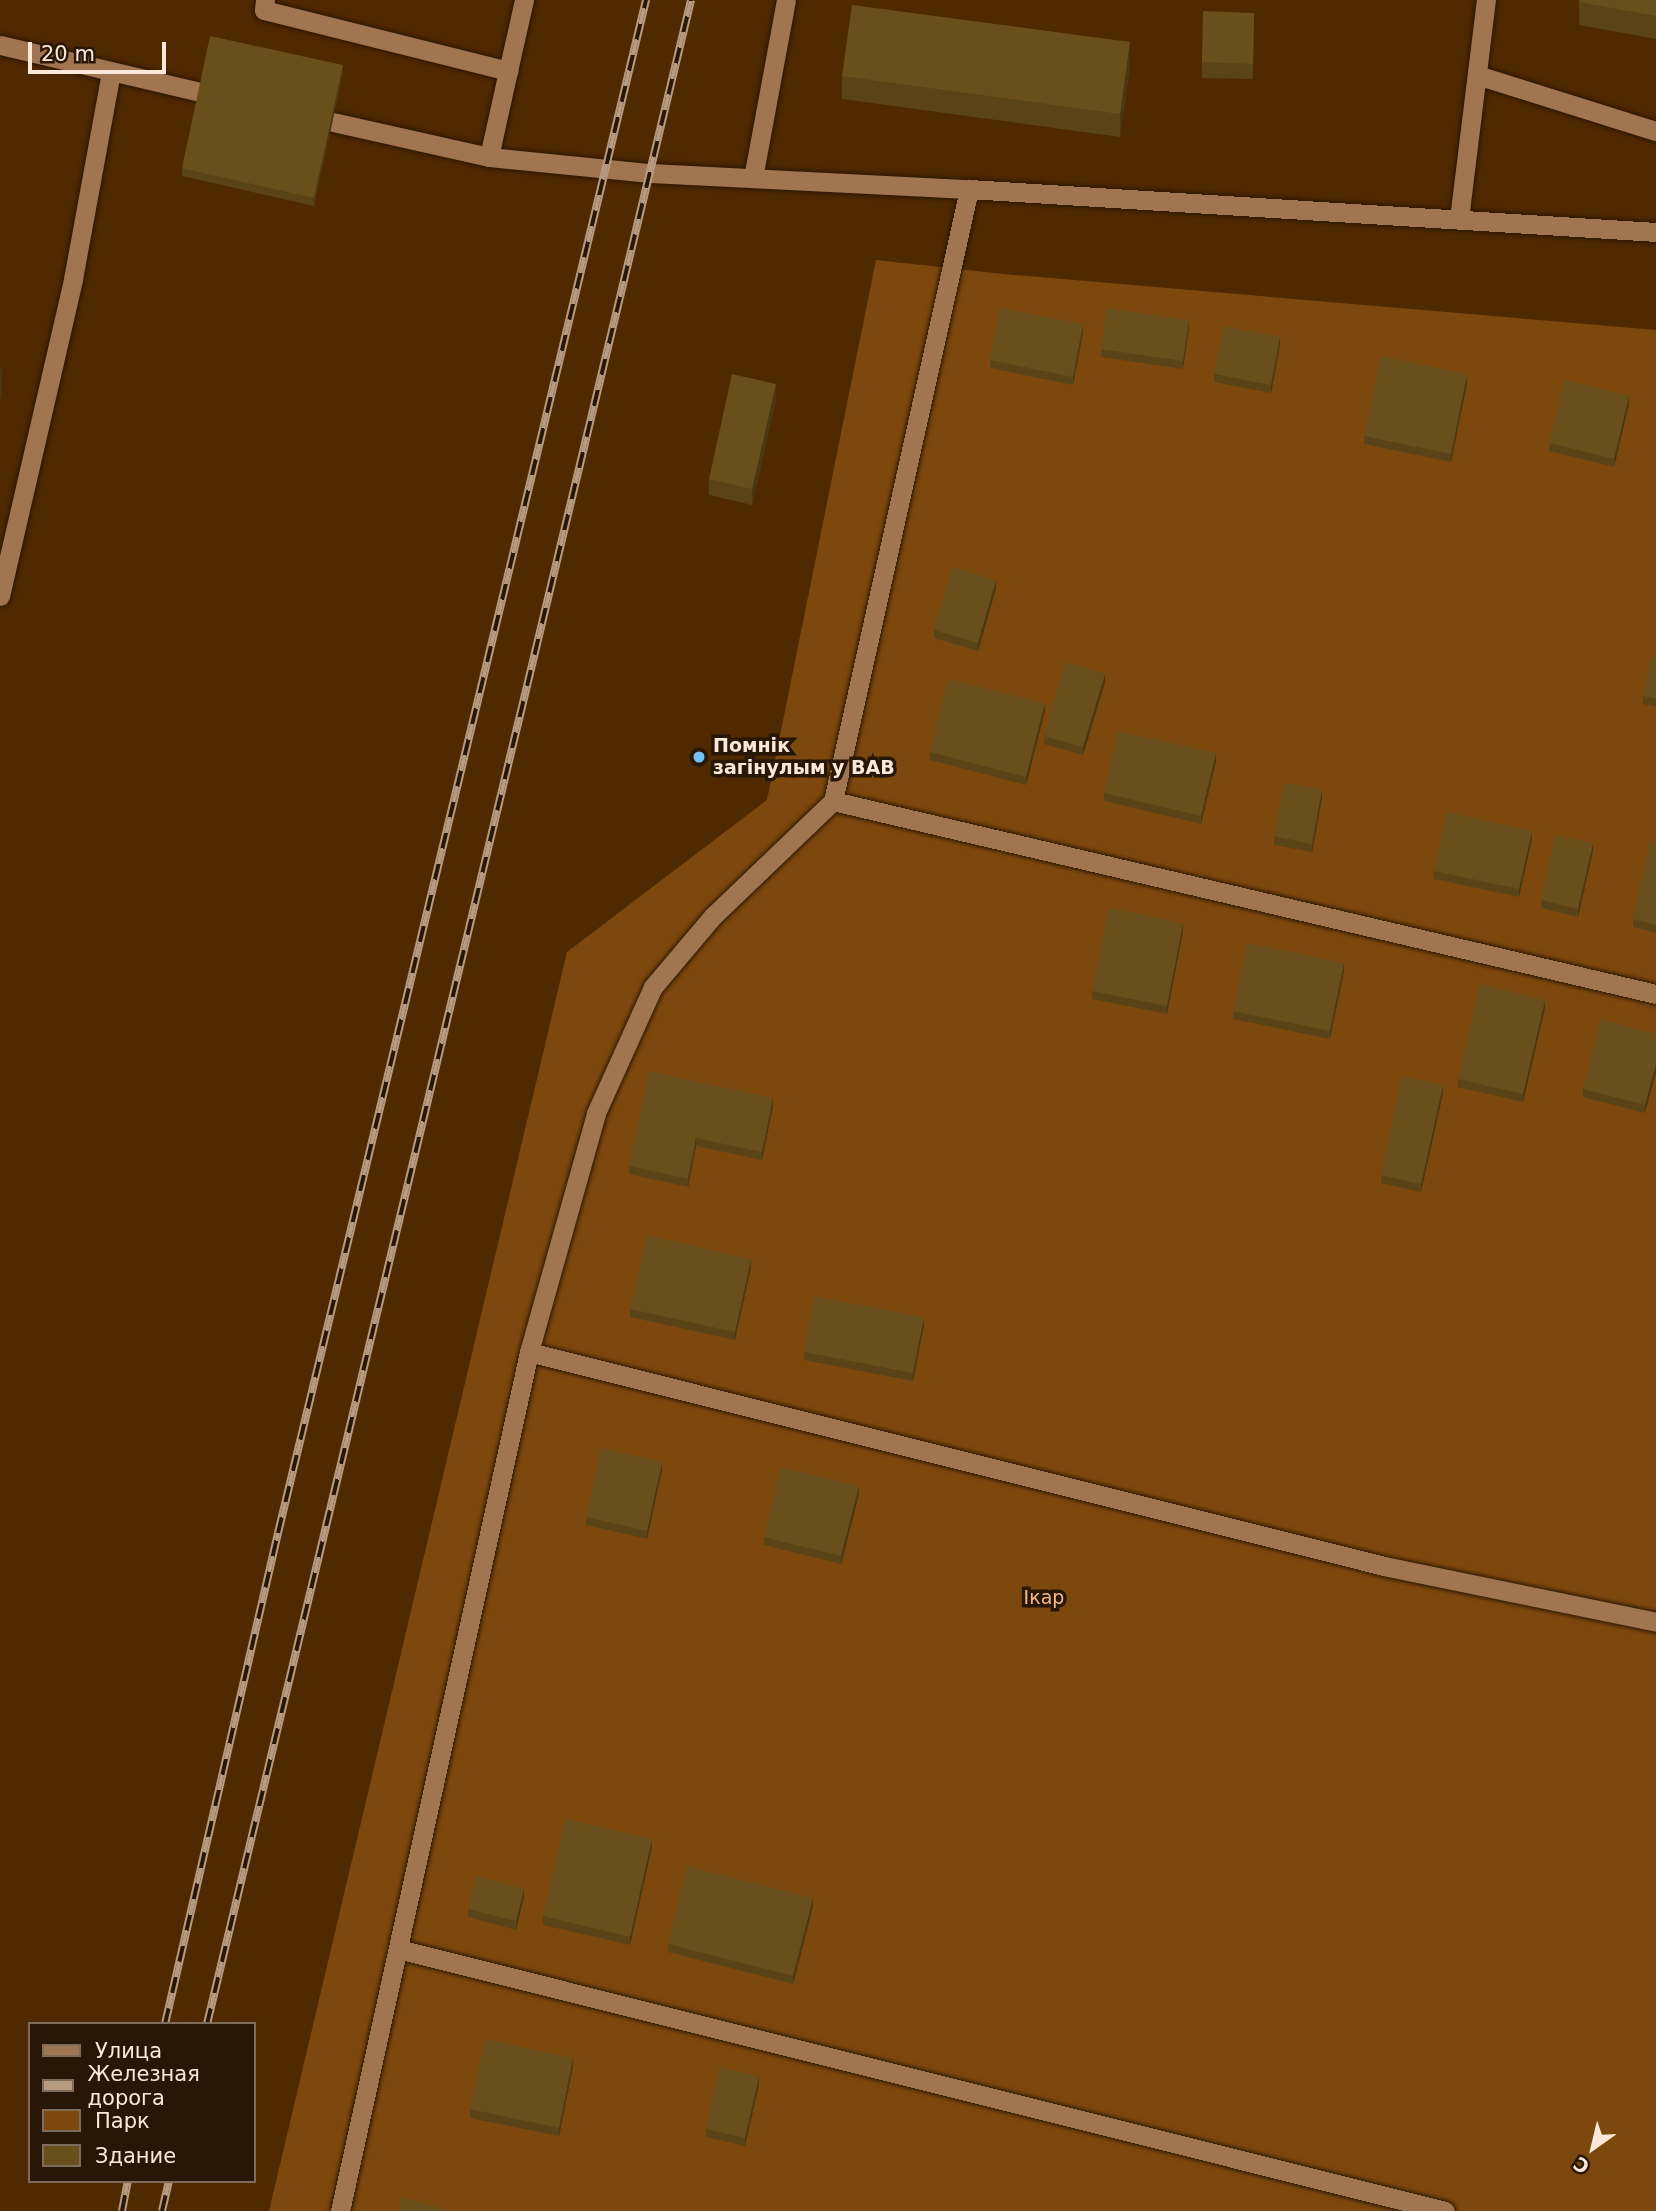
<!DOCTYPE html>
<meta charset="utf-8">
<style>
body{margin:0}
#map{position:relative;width:1656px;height:2211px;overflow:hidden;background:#4f2900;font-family:"DejaVu Sans",sans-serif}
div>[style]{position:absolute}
.green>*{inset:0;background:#7d480e}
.roads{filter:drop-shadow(0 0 2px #2b1603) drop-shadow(0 0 2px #2b1603)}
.service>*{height:19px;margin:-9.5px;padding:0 9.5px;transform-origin:9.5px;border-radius:9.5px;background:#a1754f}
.minor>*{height:19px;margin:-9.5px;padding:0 9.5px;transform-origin:9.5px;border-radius:9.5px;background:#a1754f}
.rail>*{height:8px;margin-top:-4px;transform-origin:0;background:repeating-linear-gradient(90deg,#281707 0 16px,#b69b81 0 32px);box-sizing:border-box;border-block:2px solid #b69b81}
.wall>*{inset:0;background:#5a4417}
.shaded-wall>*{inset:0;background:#4a3713}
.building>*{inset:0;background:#694f1b}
.dots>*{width:19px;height:19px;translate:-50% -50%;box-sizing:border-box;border:4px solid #281707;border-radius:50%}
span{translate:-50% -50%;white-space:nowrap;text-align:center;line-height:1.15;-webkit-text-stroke:7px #281707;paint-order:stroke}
.poi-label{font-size:19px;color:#fce8d8;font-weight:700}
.left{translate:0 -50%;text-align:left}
.park-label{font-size:19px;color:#f6ba88}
.legend{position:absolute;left:28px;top:2022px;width:228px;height:161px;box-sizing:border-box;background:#281707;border:2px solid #7d6b5b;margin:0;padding:9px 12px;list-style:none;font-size:21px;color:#fce8d8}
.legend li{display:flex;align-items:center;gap:14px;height:35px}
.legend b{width:35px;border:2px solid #7d6b5b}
.north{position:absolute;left:1558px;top:2113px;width:70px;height:70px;-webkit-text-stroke:5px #281707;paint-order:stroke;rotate:214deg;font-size:19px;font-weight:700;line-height:28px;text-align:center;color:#fce8d8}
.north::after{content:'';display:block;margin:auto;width:24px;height:32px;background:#fce8d8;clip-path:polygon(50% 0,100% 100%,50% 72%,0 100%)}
.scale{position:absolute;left:28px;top:42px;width:138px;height:32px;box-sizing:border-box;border:4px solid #fce8d8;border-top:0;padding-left:9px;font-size:21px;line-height:24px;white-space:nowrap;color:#fce8d8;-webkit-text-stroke:5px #281707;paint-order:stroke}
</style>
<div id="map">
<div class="green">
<div style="clip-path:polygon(876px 260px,1003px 274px,1656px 330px,1656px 2211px,269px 2211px,567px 952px,767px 800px)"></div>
</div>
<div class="roads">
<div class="service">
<div style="left:265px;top:0;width:10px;rotate:96deg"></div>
<div style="left:264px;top:10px;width:252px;rotate:14deg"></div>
<div style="left:508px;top:71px;width:88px;rotate:102.5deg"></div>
<div style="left:0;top:45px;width:205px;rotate:13.2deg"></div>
<div style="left:508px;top:71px;width:73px;rotate:-77.3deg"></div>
<div style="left:1477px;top:75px;width:188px;rotate:17.4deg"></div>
<div style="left:753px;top:178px;width:181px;rotate:-79.5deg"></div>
<div style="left:1459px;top:219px;width:221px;rotate:-83deg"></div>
<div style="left:0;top:596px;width:325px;rotate:-77deg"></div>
<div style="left:73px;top:279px;width:210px;rotate:-79.6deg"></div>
<div style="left:833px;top:801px;width:845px;rotate:13.2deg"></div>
<div style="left:529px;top:1352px;width:881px;rotate:14.05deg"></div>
<div style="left:1384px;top:1566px;width:278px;rotate:11.6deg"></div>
<div style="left:398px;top:1949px;width:1079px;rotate:14.05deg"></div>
<div style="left:340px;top:2211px;width:880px;rotate:-77.59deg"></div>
<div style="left:529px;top:1352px;width:248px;rotate:-74.3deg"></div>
<div style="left:596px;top:1113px;width:138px;rotate:-65.7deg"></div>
<div style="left:653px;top:987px;width:93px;rotate:-49.8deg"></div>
<div style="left:713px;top:916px;width:166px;rotate:-43.8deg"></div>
<div style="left:833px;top:801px;width:627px;rotate:-77.47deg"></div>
</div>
<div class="minor">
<div style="left:333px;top:122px;width:160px;rotate:12.6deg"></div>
<div style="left:489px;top:157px;width:162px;rotate:5.7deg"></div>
<div style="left:650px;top:173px;width:319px;rotate:2.9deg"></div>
<div style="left:969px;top:189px;width:688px;rotate:3.58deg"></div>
</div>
</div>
<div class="rail">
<div style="left:165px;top:2024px;width:504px;rotate:-77.04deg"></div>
<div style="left:278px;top:1533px;width:1577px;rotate:-76.5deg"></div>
<div style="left:207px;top:2024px;width:2081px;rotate:-76.55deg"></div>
<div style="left:122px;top:2211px;width:31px;rotate:-79deg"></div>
<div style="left:162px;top:2211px;width:31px;rotate:-77deg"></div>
</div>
<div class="wall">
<div style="clip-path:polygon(1656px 0,1656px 39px,1579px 25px,1579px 2px)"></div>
<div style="clip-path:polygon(1254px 13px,1253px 79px,1202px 78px,1202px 62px)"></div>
<div style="clip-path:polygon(1130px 65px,1120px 137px,842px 99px,842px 76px)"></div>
<div style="clip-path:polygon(343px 73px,314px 206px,182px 176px,182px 168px)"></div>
<div style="clip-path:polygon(1189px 328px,1183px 369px,1101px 357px,1101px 349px)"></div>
<div style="clip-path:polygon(1083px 332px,1073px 385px,990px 368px,990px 360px)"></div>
<div style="clip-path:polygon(1280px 345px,1271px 393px,1214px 382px,1214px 374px)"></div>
<div style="clip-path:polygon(1467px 383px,1451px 462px,1364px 444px,1364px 436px)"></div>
<div style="clip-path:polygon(776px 400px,752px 505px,709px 495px,709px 479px)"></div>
<div style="clip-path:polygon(1629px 404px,1614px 467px,1549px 451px,1549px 443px)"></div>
<div style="clip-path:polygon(996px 588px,978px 651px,934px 638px,934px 630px)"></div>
<div style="clip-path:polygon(1656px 658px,1656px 707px,1643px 704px,1643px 696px)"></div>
<div style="clip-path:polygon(1105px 682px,1083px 755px,1044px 744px,1044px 736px)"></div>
<div style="clip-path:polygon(1045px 711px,1026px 785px,930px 760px,930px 752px)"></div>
<div style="clip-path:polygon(1216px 761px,1201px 824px,1104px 801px,1104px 793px)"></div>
<div style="clip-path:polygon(1322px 798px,1312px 852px,1274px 845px,1274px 836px)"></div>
<div style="clip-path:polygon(1532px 839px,1519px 897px,1434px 879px,1434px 871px)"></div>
<div style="clip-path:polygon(1656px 842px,1656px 933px,1633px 927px,1633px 919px)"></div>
<div style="clip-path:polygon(1593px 851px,1578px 917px,1541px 908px,1541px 900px)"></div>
<div style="clip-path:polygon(1183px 931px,1167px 1014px,1092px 999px,1092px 991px)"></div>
<div style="clip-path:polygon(1344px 971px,1330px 1039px,1233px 1019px,1233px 1011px)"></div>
<div style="clip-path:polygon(1545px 1008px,1523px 1102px,1458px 1087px,1458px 1079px)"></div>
<div style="clip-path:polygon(1656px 1034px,1656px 1072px,1645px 1113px,1583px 1097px,1583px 1089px)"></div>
<div style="clip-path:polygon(1443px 1093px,1421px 1192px,1381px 1183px,1381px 1175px)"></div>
<div style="clip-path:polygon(773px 1106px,762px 1160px,696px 1146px,688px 1187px,629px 1174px,629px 1166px)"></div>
<div style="clip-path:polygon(751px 1267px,735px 1340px,630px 1317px,630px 1309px)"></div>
<div style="clip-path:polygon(924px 1325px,913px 1381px,804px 1360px,804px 1352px)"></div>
<div style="clip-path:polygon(662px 1470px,647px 1539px,586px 1525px,586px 1517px)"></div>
<div style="clip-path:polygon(859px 1494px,841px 1564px,764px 1545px,764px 1537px)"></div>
<div style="clip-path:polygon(652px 1847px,630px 1945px,543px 1925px,543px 1916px)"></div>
<div style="clip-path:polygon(524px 1897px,516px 1930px,468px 1917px,468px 1909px)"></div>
<div style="clip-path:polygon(813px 1906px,793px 1984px,668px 1952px,668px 1944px)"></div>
<div style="clip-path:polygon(573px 2066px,559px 2136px,470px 2118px,470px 2109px)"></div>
<div style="clip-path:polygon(759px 2084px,745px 2146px,706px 2137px,706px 2129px)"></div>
</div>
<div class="shaded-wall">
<div style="clip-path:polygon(1130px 42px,1130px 65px,1120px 137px,1120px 114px)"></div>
<div style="clip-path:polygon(343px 65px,343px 73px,314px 206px,314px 198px)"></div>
<div style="clip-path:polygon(1189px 320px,1189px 328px,1183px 369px,1183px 361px)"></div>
<div style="clip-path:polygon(1083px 324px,1083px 332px,1073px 385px,1073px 377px)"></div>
<div style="clip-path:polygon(1280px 337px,1280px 345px,1271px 393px,1271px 385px)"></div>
<div style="clip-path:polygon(2px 363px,2px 392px,0 402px,0 372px)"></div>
<div style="clip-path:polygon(1467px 374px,1467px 383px,1451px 462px,1451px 454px)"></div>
<div style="clip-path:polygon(776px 384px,776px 400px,752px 505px,752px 489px)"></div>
<div style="clip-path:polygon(1629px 396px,1629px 404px,1614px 467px,1614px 459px)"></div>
<div style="clip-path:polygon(996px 580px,996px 588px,978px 651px,978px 643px)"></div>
<div style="clip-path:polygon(1105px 674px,1105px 682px,1083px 755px,1083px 747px)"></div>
<div style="clip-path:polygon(1045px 703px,1045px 711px,1026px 785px,1026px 777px)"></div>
<div style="clip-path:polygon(1216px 753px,1216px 761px,1201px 824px,1201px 816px)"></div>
<div style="clip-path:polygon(1322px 789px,1322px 798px,1312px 852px,1312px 844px)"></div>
<div style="clip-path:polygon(1532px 831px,1532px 839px,1519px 897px,1519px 889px)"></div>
<div style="clip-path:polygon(1593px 843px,1593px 851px,1578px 917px,1578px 909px)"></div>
<div style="clip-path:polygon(1183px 923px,1183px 931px,1167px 1014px,1167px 1006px)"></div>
<div style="clip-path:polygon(1344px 963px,1344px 971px,1330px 1039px,1330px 1031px)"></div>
<div style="clip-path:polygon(1545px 1000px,1545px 1008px,1523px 1102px,1523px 1094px)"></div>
<div style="clip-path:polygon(1656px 1064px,1656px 1072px,1645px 1113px,1645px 1105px)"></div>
<div style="clip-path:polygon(1443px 1085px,1443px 1093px,1421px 1192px,1421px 1184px)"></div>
<div style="clip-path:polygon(773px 1098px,773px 1106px,762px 1160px,762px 1152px)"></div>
<div style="clip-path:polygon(696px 1138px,696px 1146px,688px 1187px,688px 1179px)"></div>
<div style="clip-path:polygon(751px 1259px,751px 1267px,735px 1340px,735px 1332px)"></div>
<div style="clip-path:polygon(924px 1317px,924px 1325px,913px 1381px,913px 1373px)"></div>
<div style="clip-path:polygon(662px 1462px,662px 1470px,647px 1539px,647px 1531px)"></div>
<div style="clip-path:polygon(859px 1486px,859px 1494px,841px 1564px,841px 1556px)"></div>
<div style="clip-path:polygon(652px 1839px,652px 1847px,630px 1945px,630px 1937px)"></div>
<div style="clip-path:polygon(524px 1889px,524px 1897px,516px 1930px,516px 1921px)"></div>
<div style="clip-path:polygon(813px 1898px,813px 1906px,793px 1984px,793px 1976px)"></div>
<div style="clip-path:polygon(573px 2058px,573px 2066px,559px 2136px,559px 2128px)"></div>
<div style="clip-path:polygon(759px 2076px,759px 2084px,745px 2146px,745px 2138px)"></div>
</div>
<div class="building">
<div style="clip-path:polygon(1579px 0,1656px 0,1656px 16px,1579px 2px)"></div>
<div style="clip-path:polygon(852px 5px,1130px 42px,1120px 114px,842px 76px)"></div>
<div style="clip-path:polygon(1203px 11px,1254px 13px,1253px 64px,1202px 62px)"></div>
<div style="clip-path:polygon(210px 36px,343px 65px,314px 198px,182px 168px)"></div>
<div style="clip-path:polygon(1000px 308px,1083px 324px,1073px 377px,990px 360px)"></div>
<div style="clip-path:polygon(1107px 308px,1189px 320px,1183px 361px,1101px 349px)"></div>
<div style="clip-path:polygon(1224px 326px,1280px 337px,1271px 385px,1214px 374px)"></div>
<div style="clip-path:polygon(1381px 356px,1467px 374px,1451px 454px,1364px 436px)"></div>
<div style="clip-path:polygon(732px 374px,776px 384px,752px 489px,709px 479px)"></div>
<div style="clip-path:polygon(1565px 380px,1629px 396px,1614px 459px,1549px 443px)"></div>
<div style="clip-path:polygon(952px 567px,996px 580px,978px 643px,934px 630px)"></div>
<div style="clip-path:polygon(1651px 657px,1656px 658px,1656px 699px,1643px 696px)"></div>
<div style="clip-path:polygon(1065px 662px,1105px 674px,1083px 747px,1044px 736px)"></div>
<div style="clip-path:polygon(948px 679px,1045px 703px,1026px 777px,930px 752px)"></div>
<div style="clip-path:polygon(1118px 731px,1216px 753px,1201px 816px,1104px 793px)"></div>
<div style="clip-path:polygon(1284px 783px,1322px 789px,1312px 844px,1274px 836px)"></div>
<div style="clip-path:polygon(1447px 812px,1532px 831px,1519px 889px,1434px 871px)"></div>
<div style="clip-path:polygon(1555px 835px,1593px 843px,1578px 909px,1541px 900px)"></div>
<div style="clip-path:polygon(1650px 841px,1656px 842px,1656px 925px,1633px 919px)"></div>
<div style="clip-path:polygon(1109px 908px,1183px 923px,1167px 1006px,1092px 991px)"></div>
<div style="clip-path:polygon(1247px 943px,1344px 963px,1330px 1031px,1233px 1011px)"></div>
<div style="clip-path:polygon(1480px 984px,1545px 1000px,1523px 1094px,1458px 1079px)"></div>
<div style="clip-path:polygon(1601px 1019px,1656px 1034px,1656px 1064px,1645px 1105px,1583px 1089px)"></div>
<div style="clip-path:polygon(649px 1071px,773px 1098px,762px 1152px,696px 1138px,688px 1179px,629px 1166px)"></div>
<div style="clip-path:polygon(1402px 1076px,1443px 1085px,1421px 1184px,1381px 1175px)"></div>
<div style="clip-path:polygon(647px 1235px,751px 1259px,735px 1332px,630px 1309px)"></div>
<div style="clip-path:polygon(814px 1296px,924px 1317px,913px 1373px,804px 1352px)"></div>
<div style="clip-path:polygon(601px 1448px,662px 1462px,647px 1531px,586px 1517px)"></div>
<div style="clip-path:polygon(781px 1467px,859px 1486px,841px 1556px,764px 1537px)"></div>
<div style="clip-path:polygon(565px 1819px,652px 1839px,630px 1937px,543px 1916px)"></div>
<div style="clip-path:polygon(687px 1866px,813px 1898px,793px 1976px,668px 1944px)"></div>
<div style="clip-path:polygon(476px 1876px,524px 1889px,516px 1921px,468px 1909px)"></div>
<div style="clip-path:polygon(485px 2039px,573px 2058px,559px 2128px,470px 2109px)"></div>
<div style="clip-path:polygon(719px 2067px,759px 2076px,745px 2138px,706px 2129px)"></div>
<div style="clip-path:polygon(402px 2197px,449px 2211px,398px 2211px)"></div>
</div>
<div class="dots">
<div style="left:699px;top:757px;background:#75c0f6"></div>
</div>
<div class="poi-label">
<span class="left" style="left:713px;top:757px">Помнік<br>загінулым у ВАВ</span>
</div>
<div class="park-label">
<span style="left:1044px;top:1598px">Ікар</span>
</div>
<ul class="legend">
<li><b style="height:9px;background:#a1754f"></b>Улица</li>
<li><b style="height:9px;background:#b69b81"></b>Железная дорога</li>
<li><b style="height:19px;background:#7d480e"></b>Парк</li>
<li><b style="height:19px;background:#694f1b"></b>Здание</li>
</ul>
<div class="north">С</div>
<div class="scale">20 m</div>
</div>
